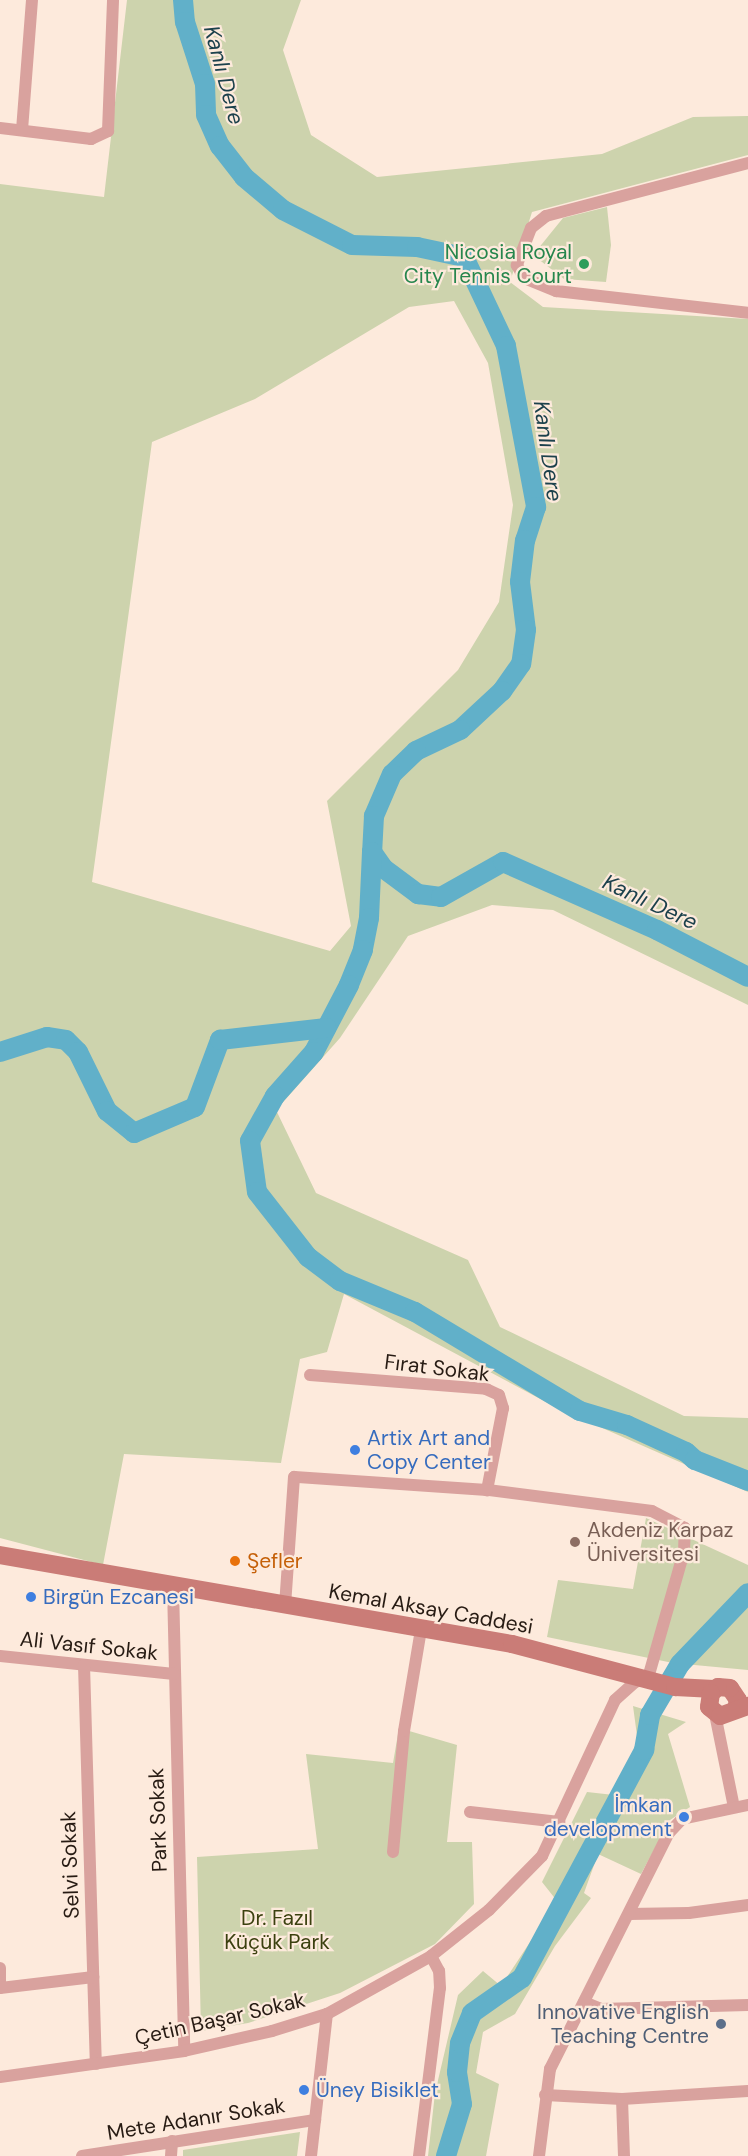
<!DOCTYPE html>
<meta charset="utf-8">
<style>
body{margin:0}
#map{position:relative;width:748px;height:2156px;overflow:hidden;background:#fdeadc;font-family:"DM Sans",sans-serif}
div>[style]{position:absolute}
.green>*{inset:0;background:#cdd3ad}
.river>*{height:20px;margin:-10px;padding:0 10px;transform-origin:10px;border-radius:10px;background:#61b0c9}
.street>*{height:12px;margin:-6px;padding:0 6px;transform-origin:6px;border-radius:6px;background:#d9a29e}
.secondary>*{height:18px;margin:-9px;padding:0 9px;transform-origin:9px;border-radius:9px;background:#ca7c77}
.dots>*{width:16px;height:16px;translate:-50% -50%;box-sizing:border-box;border:3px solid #fdeadc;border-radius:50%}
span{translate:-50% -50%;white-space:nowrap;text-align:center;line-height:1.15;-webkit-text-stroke:4.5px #fdeadc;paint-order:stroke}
.leisure-label{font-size:21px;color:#27864d}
.right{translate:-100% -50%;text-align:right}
.street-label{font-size:21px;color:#271b13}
.shop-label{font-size:21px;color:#366cbe}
.left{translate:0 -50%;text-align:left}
.education-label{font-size:21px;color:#785e54}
.food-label{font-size:21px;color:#c56008}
.park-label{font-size:21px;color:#3b400f}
.service-label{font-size:21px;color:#4e5e75}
.water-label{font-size:22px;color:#1c414c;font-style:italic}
</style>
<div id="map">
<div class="green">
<div style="clip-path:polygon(evenodd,127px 0,301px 0,283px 50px,311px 135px,377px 177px,602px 154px,693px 117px,748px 116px,748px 155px,532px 212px,510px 282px,543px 307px,748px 319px,748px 1005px,553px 910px,492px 905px,408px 936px,340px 1038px,276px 1110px,316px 1193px,468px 1260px,500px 1327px,684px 1416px,748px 1418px,748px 1492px,559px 1409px,344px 1294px,327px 1352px,300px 1359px,281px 1463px,124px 1454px,103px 1565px,0 1538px,0 184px,104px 197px,127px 0,454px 301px,488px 363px,513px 505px,499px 602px,458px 670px,327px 801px,351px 926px,330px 951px,92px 882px,152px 442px,255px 399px,409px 307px,454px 301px)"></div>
<div style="clip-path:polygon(607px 207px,611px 245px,606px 282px,564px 279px,533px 255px,563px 218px)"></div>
<div style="clip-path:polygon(646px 1518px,748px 1565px,748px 1670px,673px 1663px,547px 1637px,558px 1580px,633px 1589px)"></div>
<div style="clip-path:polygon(633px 1706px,686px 1722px,668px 1734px,690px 1807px,670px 1820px,641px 1874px,598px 1854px,584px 1893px,591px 1898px,555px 1946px,515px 2014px,483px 2032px,476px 2073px,499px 2084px,486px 2156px,428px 2156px,435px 2093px,458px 1995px,483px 1971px,501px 1986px,557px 1901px,542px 1882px,587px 1792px,614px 1795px,638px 1743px)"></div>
<div style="clip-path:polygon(399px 1728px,457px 1745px,447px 1842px,472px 1842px,474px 1904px,435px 1944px,340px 1993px,248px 2023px,201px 2031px,197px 1857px,318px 1849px,306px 1754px,393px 1763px)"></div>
<div style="clip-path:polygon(300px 2132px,297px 2156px,183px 2156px,183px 2150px)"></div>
</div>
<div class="river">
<div style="left:183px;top:0;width:22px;rotate:85deg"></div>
<div style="left:185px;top:22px;width:65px;rotate:72.1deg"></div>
<div style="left:205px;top:84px;width:31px;rotate:88deg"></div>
<div style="left:206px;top:115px;width:34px;rotate:66deg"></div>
<div style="left:220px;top:146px;width:39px;rotate:52deg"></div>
<div style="left:244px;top:177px;width:51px;rotate:40.2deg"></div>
<div style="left:283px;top:210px;width:77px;rotate:26.9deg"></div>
<div style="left:352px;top:245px;width:65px;rotate:1.8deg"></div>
<div style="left:417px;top:247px;width:48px;rotate:12deg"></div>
<div style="left:464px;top:257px;width:98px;rotate:64.7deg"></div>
<div style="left:506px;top:346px;width:164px;rotate:79.4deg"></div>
<div style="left:536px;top:507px;width:35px;rotate:108deg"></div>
<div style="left:525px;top:540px;width:42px;rotate:96.8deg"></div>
<div style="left:520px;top:582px;width:48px;rotate:82.9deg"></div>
<div style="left:526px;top:630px;width:34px;rotate:98deg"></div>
<div style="left:521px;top:664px;width:33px;rotate:125deg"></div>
<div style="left:502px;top:691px;width:57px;rotate:137.1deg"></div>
<div style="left:460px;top:730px;width:49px;rotate:154.5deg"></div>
<div style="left:416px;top:751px;width:33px;rotate:136deg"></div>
<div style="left:392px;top:774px;width:46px;rotate:113.2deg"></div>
<div style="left:374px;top:816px;width:36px;rotate:93deg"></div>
<div style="left:372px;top:852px;width:19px;rotate:55deg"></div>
<div style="left:383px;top:868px;width:44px;rotate:36.6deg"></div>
<div style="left:418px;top:894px;width:23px;rotate:7deg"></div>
<div style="left:441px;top:897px;width:71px;rotate:-29.4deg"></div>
<div style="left:503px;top:862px;width:168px;rotate:23.8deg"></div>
<div style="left:657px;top:930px;width:102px;rotate:27.3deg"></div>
<div style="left:372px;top:852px;width:66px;rotate:92.6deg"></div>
<div style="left:369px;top:918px;width:33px;rotate:101deg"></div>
<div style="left:363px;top:950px;width:38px;rotate:112deg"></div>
<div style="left:349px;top:985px;width:76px;rotate:117.6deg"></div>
<div style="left:314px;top:1052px;width:59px;rotate:131.6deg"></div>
<div style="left:275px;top:1096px;width:51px;rotate:119.1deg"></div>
<div style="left:250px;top:1141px;width:51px;rotate:82.2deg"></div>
<div style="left:257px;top:1192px;width:83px;rotate:51.9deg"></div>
<div style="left:308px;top:1257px;width:40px;rotate:37deg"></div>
<div style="left:340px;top:1281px;width:81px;rotate:22.5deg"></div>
<div style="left:415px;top:1312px;width:192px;rotate:31deg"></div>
<div style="left:580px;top:1411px;width:49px;rotate:16.6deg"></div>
<div style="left:627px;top:1425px;width:65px;rotate:24.6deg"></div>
<div style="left:686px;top:1452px;width:12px;rotate:42deg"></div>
<div style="left:695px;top:1460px;width:57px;rotate:21.6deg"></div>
<div style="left:0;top:1052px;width:49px;rotate:-17.7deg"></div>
<div style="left:47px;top:1037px;width:19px;rotate:9deg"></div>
<div style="left:66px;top:1040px;width:17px;rotate:45deg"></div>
<div style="left:78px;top:1052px;width:66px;rotate:63.8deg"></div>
<div style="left:107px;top:1111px;width:35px;rotate:39deg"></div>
<div style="left:134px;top:1133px;width:66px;rotate:-23.1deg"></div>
<div style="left:195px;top:1107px;width:72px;rotate:-69.5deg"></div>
<div style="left:220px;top:1040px;width:107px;rotate:-6.5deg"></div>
<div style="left:446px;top:2156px;width:54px;rotate:-72.9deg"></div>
<div style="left:462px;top:2104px;width:32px;rotate:-99deg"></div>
<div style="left:457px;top:2072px;width:29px;rotate:-84deg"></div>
<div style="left:460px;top:2043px;width:32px;rotate:-68deg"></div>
<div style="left:472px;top:2013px;width:61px;rotate:-35deg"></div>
<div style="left:522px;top:1978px;width:259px;rotate:-61.8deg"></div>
<div style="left:644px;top:1750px;width:36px;rotate:-80deg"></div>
<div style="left:650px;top:1715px;width:59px;rotate:-59.5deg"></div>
<div style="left:680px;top:1664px;width:98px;rotate:-46.2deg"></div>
</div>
<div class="street">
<div style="left:0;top:128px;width:92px;rotate:6.9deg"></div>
<div style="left:91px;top:139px;width:19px;rotate:-25deg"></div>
<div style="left:108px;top:131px;width:131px;rotate:-87.8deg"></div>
<div style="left:22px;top:130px;width:130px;rotate:-85.6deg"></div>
<div style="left:748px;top:163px;width:209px;rotate:165.3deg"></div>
<div style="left:546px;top:216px;width:19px;rotate:141deg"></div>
<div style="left:531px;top:228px;width:40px;rotate:111deg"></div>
<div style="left:517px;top:265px;width:15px;rotate:62deg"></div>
<div style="left:524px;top:278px;width:35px;rotate:22deg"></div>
<div style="left:556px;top:291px;width:193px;rotate:6.5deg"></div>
<div style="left:310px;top:1375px;width:177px;rotate:4.5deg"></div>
<div style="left:486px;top:1389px;width:14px;rotate:25deg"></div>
<div style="left:499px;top:1395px;width:14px;rotate:73deg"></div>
<div style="left:503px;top:1408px;width:84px;rotate:101deg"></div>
<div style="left:173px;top:1588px;width:463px;rotate:88.6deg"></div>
<div style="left:0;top:1656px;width:175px;rotate:5.9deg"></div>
<div style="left:84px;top:1665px;width:399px;rotate:88.3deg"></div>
<div style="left:715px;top:1714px;width:95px;rotate:78.5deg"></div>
<div style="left:470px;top:1812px;width:90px;rotate:6.4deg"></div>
<div style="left:393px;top:1852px;width:121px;rotate:-84.8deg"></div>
<div style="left:404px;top:1731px;width:103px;rotate:-80.5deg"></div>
<div style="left:629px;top:1914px;width:60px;rotate:-1deg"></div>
<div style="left:689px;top:1913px;width:60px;rotate:-7.7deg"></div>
<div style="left:0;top:1968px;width:20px;rotate:90deg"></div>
<div style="left:0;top:1988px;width:94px;rotate:-6.7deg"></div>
<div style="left:584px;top:2002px;width:18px;rotate:22deg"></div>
<div style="left:601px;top:2009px;width:147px;rotate:-1.6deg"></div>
<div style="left:0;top:2077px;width:186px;rotate:-8deg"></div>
<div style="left:184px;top:2051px;width:90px;rotate:-12.8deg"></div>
<div style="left:272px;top:2031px;width:58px;rotate:-17.2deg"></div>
<div style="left:327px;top:2014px;width:119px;rotate:-29.1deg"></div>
<div style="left:431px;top:1956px;width:74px;rotate:-38.4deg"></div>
<div style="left:489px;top:1910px;width:76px;rotate:-45.5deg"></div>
<div style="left:542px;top:1856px;width:172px;rotate:-64.9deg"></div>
<div style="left:615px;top:1700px;width:27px;rotate:-42deg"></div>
<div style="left:635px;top:1682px;width:14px;rotate:-17deg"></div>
<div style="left:648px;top:1678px;width:131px;rotate:-74.1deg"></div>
<div style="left:684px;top:1552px;width:24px;rotate:-88deg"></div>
<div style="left:685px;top:1528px;width:37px;rotate:-153deg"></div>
<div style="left:652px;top:1511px;width:166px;rotate:-172.7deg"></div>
<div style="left:487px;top:1490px;width:193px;rotate:-176.1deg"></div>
<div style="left:294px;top:1477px;width:130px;rotate:94deg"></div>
<div style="left:545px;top:2095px;width:77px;rotate:3deg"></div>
<div style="left:622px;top:2099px;width:126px;rotate:-3.6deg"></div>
<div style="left:622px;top:2099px;width:57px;rotate:88deg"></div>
<div style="left:82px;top:2156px;width:236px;rotate:-8.8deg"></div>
<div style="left:171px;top:2156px;width:15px;rotate:-86deg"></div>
<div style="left:311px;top:2156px;width:143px;rotate:-83.6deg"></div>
<div style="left:419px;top:2156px;width:169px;rotate:-82.9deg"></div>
<div style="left:440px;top:1988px;width:17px;rotate:-93deg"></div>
<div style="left:439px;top:1971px;width:17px;rotate:-118deg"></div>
<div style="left:539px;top:2156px;width:88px;rotate:-82.8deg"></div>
<div style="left:550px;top:2069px;width:263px;rotate:-63.3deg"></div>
<div style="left:668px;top:1834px;width:21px;rotate:-47deg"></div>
<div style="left:682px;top:1819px;width:67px;rotate:-12deg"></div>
</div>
<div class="secondary">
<div style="left:0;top:1555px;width:520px;rotate:9.86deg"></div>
<div style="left:512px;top:1644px;width:169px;rotate:14.8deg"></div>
<div style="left:675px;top:1687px;width:39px;rotate:3deg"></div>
<div style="left:736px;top:1709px;width:9px;rotate:-77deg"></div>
<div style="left:738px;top:1700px;width:14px;rotate:-124deg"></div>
<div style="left:730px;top:1688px;width:12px;rotate:-175deg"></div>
<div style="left:718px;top:1687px;width:9px;rotate:139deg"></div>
<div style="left:711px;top:1693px;width:14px;rotate:98deg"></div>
<div style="left:709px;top:1707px;width:14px;rotate:39deg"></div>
<div style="left:720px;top:1716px;width:30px;rotate:-20deg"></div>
</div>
<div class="dots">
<div style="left:584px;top:264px;background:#2e9e5b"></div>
<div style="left:355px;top:1450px;background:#3f7fe0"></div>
<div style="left:575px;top:1542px;background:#8d6e63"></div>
<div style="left:235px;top:1561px;background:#e8710a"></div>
<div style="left:31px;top:1597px;background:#3f7fe0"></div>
<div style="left:684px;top:1817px;background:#3f7fe0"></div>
<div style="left:721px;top:2024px;background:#5c6f8a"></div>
<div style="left:304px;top:2090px;background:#3f7fe0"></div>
</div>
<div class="leisure-label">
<span class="right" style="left:572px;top:264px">Nicosia Royal<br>City Tennis Court</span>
</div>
<div class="street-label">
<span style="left:437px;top:1368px;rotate:7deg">Fırat Sokak</span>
<span style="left:431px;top:1609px;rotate:10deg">Kemal Aksay Caddesi</span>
<span style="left:89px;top:1646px;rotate:6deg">Ali Vasıf Sokak</span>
<span style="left:158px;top:1820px;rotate:-92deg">Park Sokak</span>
<span style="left:70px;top:1865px;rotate:-92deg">Selvi Sokak</span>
<span style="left:220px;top:2019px;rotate:-13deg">Çetin Başar Sokak</span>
<span style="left:196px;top:2119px;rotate:-9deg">Mete Adanır Sokak</span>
</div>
<div class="shop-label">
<span class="left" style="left:367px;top:1450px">Artix Art and<br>Copy Center</span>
<span class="left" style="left:43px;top:1597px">Birgün Ezcanesi</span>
<span class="right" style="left:672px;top:1817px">İmkan<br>development</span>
<span class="left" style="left:316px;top:2090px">Üney Bisiklet</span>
</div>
<div class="education-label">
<span class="left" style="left:587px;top:1542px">Akdeniz Karpaz<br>Üniversitesi</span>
</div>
<div class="food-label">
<span class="left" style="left:247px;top:1561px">Şefler</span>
</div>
<div class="park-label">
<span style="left:277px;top:1930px">Dr. Fazıl<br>Küçük Park</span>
</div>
<div class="service-label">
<span class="right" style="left:709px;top:2024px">Innovative English<br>Teaching Centre</span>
</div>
<div class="water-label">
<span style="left:224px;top:75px;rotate:75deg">Kanlı Dere</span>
<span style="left:548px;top:451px;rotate:82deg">Kanlı Dere</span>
<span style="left:650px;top:902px;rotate:25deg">Kanlı Dere</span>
</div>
</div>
